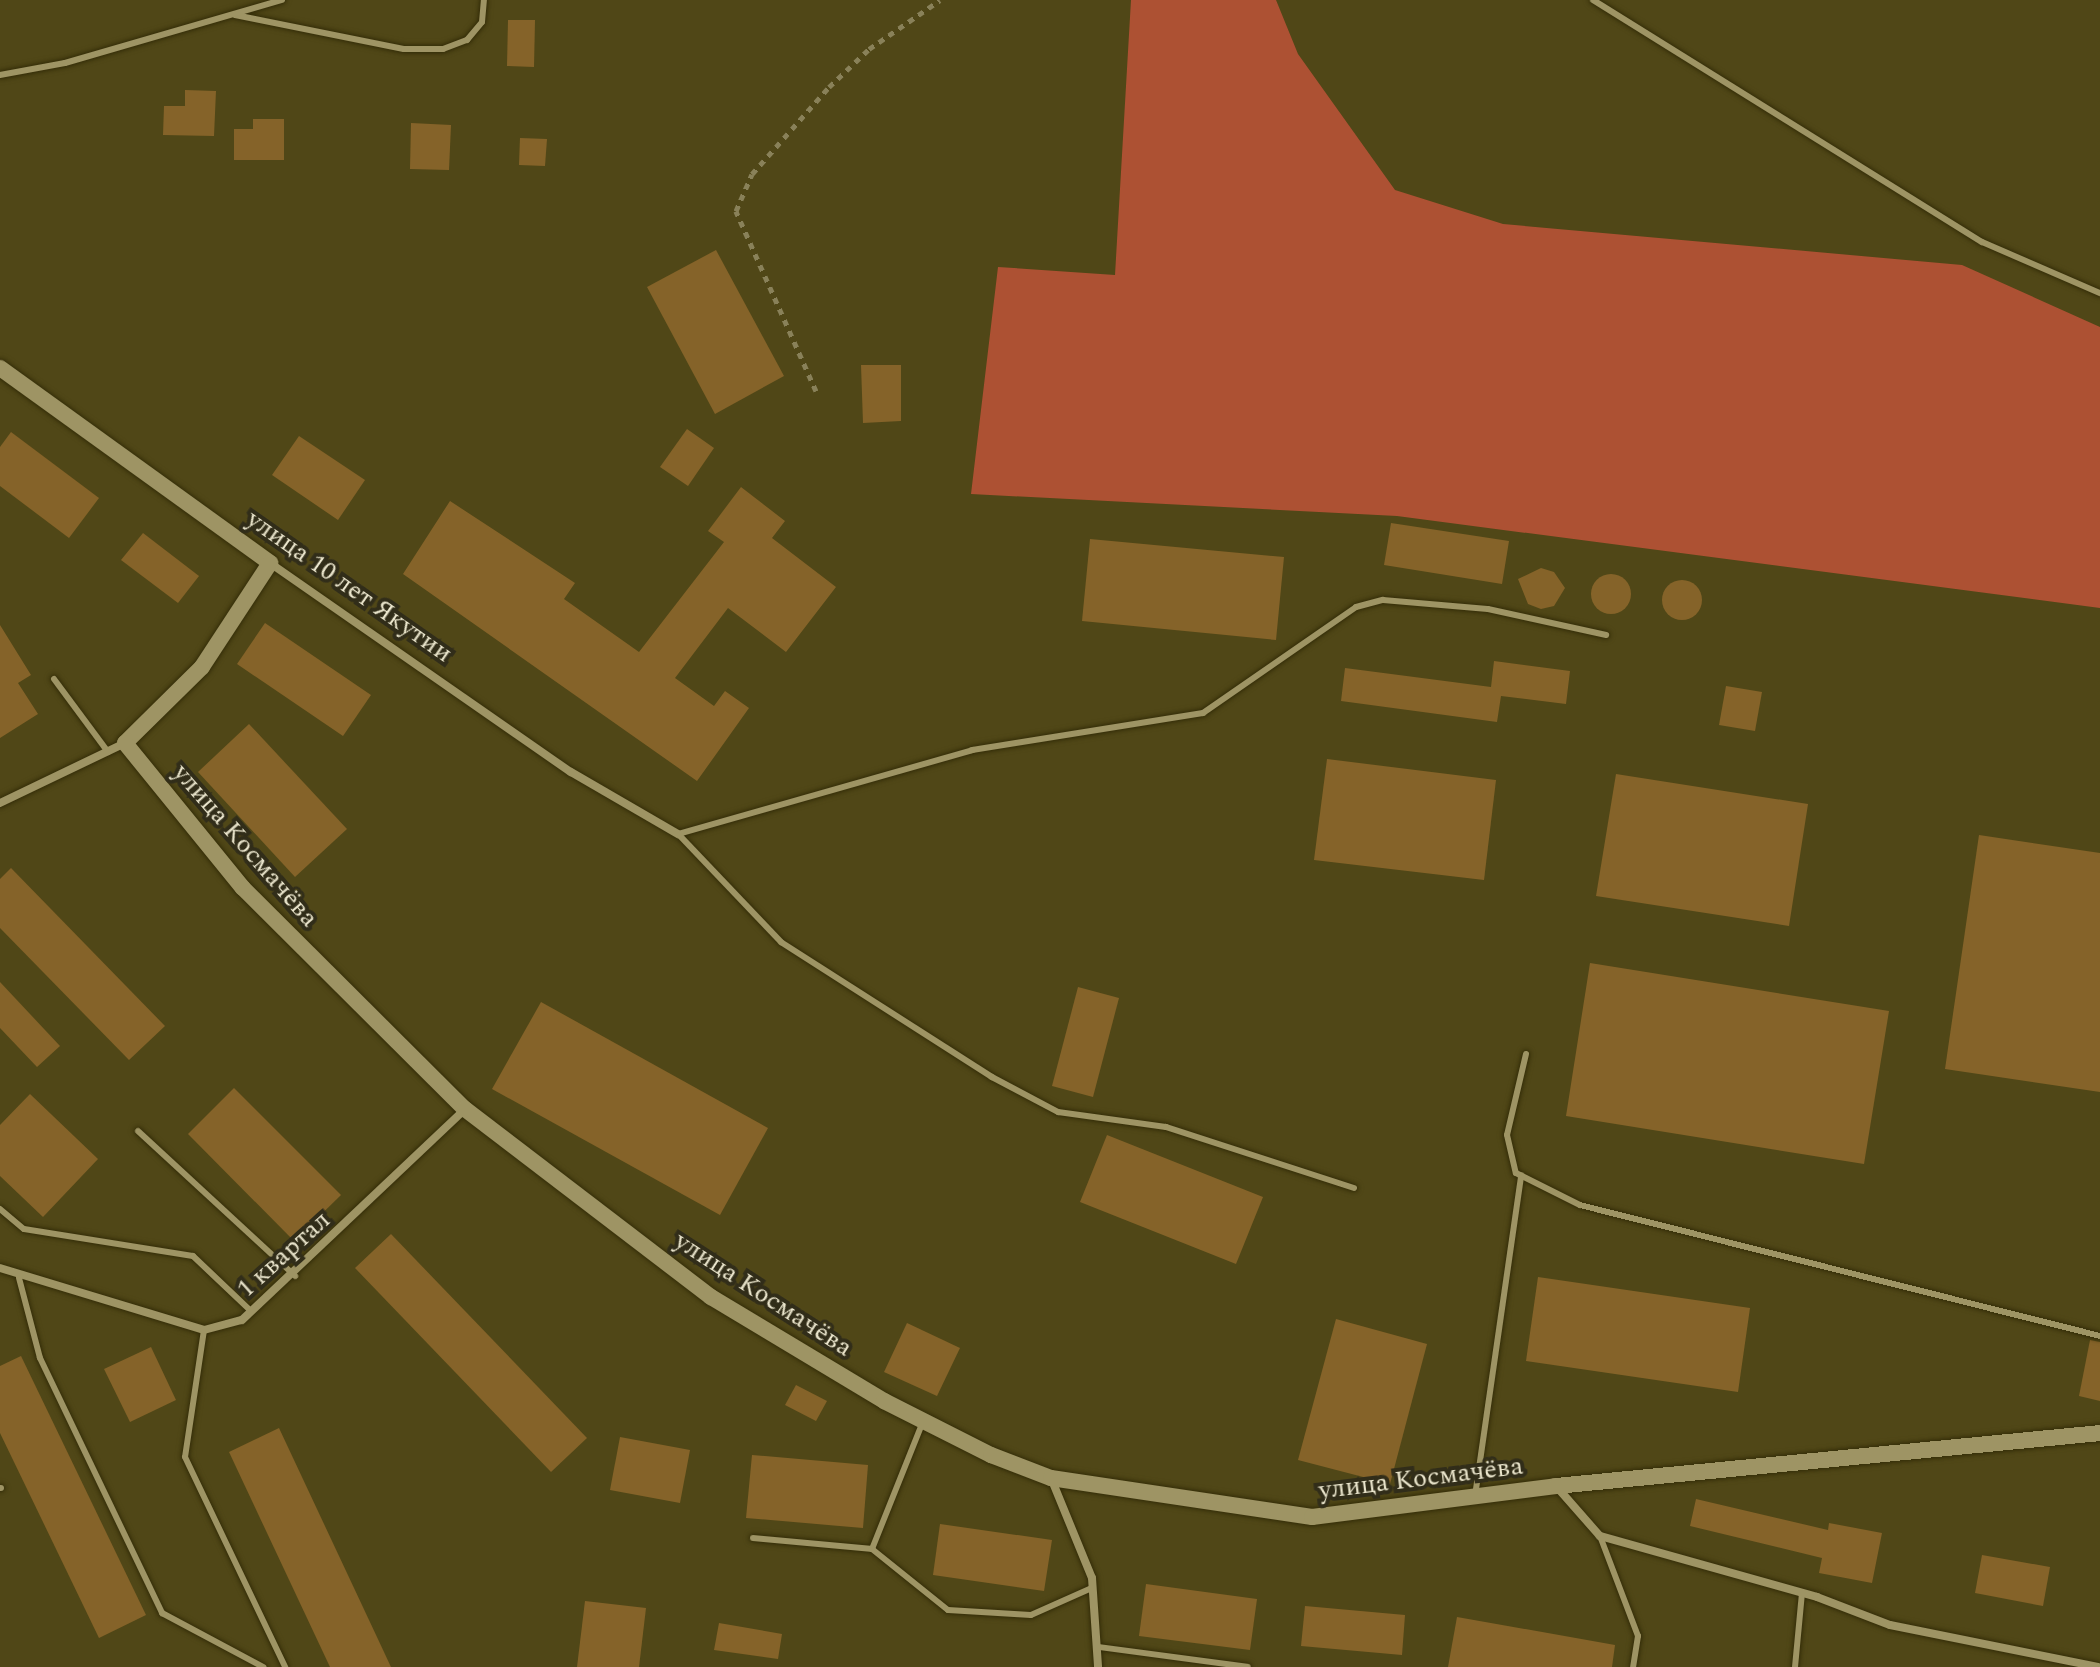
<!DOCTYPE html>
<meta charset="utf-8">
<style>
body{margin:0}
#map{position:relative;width:2100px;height:1667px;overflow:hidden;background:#504717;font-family:Spectral,serif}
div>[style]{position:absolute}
.green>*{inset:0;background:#ad5133}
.building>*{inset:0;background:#856329}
.round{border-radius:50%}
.path>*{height:5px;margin-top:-2.5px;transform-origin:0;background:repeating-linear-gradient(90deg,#898159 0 6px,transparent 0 12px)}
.roads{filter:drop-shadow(0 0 2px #342d08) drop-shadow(0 0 2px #342d08)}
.lane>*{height:6px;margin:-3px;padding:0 3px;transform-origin:3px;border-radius:3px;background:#9e9464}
.street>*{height:8px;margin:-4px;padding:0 4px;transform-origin:4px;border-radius:4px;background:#9e9464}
.secondary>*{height:16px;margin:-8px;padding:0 8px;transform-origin:8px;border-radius:8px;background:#9e9464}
span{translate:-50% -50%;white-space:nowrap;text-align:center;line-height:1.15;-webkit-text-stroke:8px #312d19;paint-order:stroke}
.street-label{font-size:26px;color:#ece7ce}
</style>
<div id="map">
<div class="green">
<div style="clip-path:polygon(1131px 0,1276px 0,1298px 54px,1395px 190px,1503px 224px,1962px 265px,2100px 327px,2100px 608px,1397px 516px,971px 494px,998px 267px,1115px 275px)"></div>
</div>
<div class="building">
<div style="clip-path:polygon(508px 20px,535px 20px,534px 67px,507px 66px)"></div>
<div style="clip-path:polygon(185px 90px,216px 91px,214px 136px,163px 135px,164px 106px,185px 106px)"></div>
<div style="clip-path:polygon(253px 119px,284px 119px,284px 160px,234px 160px,234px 129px,253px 129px)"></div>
<div style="clip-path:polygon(411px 123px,451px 125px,449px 170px,410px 169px)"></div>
<div style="clip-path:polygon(520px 138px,547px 139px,545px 166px,519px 165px)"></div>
<div style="clip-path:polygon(716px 250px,784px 376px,715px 414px,647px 287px)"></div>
<div style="clip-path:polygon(861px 365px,901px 365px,901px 421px,863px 423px)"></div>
<div style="clip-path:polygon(687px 429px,714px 448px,688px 486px,660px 467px)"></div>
<div style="clip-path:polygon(11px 432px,99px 498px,69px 538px,0 486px,0 447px)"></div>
<div style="clip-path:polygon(299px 436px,365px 480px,338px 520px,272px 475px)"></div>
<div style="clip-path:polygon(741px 487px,785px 521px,772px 538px,836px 587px,786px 652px,728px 608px,675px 678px,714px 706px,725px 691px,749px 708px,697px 781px,403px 574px,450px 501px,575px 583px,564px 599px,639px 652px,724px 542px,708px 531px)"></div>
<div style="clip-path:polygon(1391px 523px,1509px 541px,1502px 584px,1384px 565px)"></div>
<div style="clip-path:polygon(143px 533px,199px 576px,178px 603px,121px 560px)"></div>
<div style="clip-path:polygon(1090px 539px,1284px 557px,1276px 640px,1082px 621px)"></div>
<div style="clip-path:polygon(1541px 568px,1554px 572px,1565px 588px,1554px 606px,1541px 609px,1528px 604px,1518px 579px)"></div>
<div class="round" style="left:1591px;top:574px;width:40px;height:40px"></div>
<div class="round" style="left:1662px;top:580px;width:40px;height:40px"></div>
<div style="clip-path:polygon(265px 623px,371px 695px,343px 736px,237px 664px)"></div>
<div style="clip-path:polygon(0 625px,31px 675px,18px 683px,38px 714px,0 738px)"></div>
<div style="clip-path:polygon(1494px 661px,1570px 671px,1566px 704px,1501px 696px,1497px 722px,1341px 701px,1345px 668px,1491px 687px)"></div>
<div style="clip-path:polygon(1726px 686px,1762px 692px,1755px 731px,1719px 725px)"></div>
<div style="clip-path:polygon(249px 724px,347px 829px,295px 877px,198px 772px)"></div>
<div style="clip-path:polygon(1327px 759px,1496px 780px,1484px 880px,1314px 860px)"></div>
<div style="clip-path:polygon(1616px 774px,1808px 804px,1789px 926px,1596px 896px)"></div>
<div style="clip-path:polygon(1979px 835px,2100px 853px,2100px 1092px,1945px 1069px)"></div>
<div style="clip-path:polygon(11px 868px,165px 1026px,129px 1060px,0 928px,0 879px)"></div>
<div style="clip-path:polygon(1590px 963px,1889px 1011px,1864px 1164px,1566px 1116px)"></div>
<div style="clip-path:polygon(0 982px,60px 1046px,37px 1067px,0 1028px)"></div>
<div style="clip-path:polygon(1078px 987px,1119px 998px,1093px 1097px,1052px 1086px)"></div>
<div style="clip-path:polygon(541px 1002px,768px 1128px,720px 1215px,492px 1089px)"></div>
<div style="clip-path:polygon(234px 1088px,341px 1195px,294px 1241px,188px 1134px)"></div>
<div style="clip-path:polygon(30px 1094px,98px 1159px,43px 1217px,0 1176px,0 1125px)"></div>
<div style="clip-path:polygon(1107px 1135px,1263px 1197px,1236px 1264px,1080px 1202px)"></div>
<div style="clip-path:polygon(391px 1234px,587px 1438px,551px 1472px,355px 1268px)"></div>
<div style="clip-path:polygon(1538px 1277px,1750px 1308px,1738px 1392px,1526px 1361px)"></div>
<div style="clip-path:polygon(1336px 1319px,1427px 1344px,1390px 1484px,1298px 1460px)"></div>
<div style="clip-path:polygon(907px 1323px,960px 1348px,937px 1396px,884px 1372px)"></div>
<div style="clip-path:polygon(2090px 1340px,2100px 1342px,2100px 1401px,2079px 1396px)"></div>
<div style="clip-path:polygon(151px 1347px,176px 1400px,130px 1422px,104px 1369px)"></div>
<div style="clip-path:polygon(21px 1356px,146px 1615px,99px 1638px,0 1433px,0 1366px)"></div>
<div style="clip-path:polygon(796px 1385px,827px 1401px,816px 1421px,785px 1405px)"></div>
<div style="clip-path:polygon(279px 1428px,391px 1667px,330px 1667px,229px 1452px)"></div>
<div style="clip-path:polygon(620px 1437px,690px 1450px,680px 1503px,610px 1490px)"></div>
<div style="clip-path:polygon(752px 1455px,868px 1465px,863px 1528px,746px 1518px)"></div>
<div style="clip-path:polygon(1696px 1499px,1828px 1530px,1829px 1523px,1882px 1533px,1872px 1583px,1819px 1573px,1822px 1558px,1690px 1526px)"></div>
<div style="clip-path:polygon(940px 1524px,1052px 1540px,1044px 1591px,933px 1575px)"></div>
<div style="clip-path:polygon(1982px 1555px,2050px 1567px,2043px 1606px,1975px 1593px)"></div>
<div style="clip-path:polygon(1146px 1584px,1257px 1599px,1250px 1650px,1139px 1636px)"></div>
<div style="clip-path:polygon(585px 1601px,646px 1608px,639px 1667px,577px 1667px)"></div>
<div style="clip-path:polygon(1305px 1606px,1405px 1615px,1402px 1655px,1301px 1646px)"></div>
<div style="clip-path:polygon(1457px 1617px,1615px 1645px,1612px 1667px,1448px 1667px)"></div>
<div style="clip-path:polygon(719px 1623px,782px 1634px,778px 1659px,714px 1650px)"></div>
</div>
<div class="path">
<div style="left:816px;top:391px;width:197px;rotate:-114deg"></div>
<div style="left:736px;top:211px;width:40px;rotate:-66.6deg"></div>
<div style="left:752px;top:174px;width:116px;rotate:-48.5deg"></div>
<div style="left:829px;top:87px;width:55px;rotate:-43.5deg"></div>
<div style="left:869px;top:49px;width:86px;rotate:-34.6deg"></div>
</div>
<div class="roads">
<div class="lane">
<div style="left:1593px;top:0;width:458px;rotate:31.9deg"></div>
<div style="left:1982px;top:242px;width:129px;rotate:23.4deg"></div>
<div style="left:235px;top:15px;width:172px;rotate:11.4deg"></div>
<div style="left:404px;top:49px;width:39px"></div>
<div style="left:443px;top:49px;width:26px;rotate:-21deg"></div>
<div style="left:467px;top:40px;width:23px;rotate:-50deg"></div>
<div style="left:482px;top:22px;width:22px;rotate:-85deg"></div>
<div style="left:0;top:75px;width:66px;rotate:-10.5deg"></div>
<div style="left:65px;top:63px;width:226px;rotate:-16.2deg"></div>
<div style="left:54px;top:679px;width:91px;rotate:53.5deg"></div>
<div style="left:1526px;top:1054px;width:83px;rotate:103.2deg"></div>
<div style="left:1507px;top:1135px;width:39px;rotate:77deg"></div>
<div style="left:1516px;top:1173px;width:72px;rotate:26.6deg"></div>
<div style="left:1580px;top:1205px;width:536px;rotate:14.14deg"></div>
<div style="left:138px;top:1131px;width:214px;rotate:42.7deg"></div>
<div style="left:1354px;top:1188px;width:198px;rotate:-162deg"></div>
<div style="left:1166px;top:1127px;width:109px;rotate:-172.1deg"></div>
<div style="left:1058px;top:1112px;width:75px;rotate:-152.1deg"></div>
<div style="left:992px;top:1077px;width:250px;rotate:-147.4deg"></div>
<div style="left:781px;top:942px;width:149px;rotate:-133.6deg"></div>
<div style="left:678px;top:834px;width:306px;rotate:-15.9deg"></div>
<div style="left:972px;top:750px;width:234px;rotate:-9.1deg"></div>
<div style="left:1203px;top:713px;width:186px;rotate:-34.7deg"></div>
<div style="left:1356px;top:607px;width:28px;rotate:-15deg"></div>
<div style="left:1383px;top:600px;width:105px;rotate:4.9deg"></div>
<div style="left:1488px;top:609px;width:121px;rotate:12.4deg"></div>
<div style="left:0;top:1209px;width:31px;rotate:40deg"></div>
<div style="left:24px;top:1229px;width:171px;rotate:9.1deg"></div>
<div style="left:193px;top:1256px;width:80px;rotate:43.5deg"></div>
<div style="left:19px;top:1278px;width:83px;rotate:75.3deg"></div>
<div style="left:40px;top:1358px;width:283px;rotate:64.4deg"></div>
<div style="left:162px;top:1613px;width:115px;rotate:28.1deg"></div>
<div style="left:204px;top:1330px;width:128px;rotate:98.5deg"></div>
<div style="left:185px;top:1457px;width:233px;rotate:64.5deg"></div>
<div style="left:0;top:1488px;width:1px"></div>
<div style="left:1475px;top:1496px;width:324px;rotate:-81.8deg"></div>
<div style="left:1600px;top:1536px;width:107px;rotate:69.2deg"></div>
<div style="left:1638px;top:1636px;width:31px;rotate:99deg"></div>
<div style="left:753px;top:1538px;width:120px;rotate:5.3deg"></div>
<div style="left:872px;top:1549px;width:135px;rotate:-68.2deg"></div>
<div style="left:872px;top:1549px;width:97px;rotate:38.8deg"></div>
<div style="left:948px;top:1610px;width:83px;rotate:3.4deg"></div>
<div style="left:1031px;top:1615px;width:67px;rotate:-23.9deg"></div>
<div style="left:1099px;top:1647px;width:150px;rotate:7.6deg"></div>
<div style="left:1795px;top:1667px;width:74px;rotate:-84.6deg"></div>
</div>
<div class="street">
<div style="left:270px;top:563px;width:366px;rotate:34.8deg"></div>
<div style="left:571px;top:772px;width:124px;rotate:30.1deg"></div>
<div style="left:0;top:803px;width:139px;rotate:-25.6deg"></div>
<div style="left:0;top:1268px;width:213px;rotate:16.9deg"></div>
<div style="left:204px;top:1330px;width:39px;rotate:-15deg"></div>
<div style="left:242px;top:1320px;width:307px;rotate:-43.4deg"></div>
<div style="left:1051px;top:1478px;width:108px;rotate:67.7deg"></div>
<div style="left:1092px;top:1578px;width:89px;rotate:86.1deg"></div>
<div style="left:1556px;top:1486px;width:67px;rotate:48.7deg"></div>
<div style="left:1600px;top:1536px;width:225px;rotate:15.7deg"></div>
<div style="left:1817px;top:1597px;width:78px;rotate:21deg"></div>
<div style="left:1890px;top:1625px;width:212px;rotate:11.4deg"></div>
</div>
<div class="secondary">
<div style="left:0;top:368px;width:333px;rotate:35.8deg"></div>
<div style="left:270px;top:563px;width:124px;rotate:123.2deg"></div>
<div style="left:202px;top:667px;width:108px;rotate:135.4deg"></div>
<div style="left:125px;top:743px;width:187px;rotate:50.9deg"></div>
<div style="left:243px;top:888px;width:313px;rotate:44.9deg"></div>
<div style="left:465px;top:1109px;width:310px;rotate:37.4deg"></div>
<div style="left:711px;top:1297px;width:202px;rotate:31deg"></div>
<div style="left:884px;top:1401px;width:120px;rotate:26.8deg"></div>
<div style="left:991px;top:1455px;width:64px;rotate:21deg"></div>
<div style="left:1051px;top:1478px;width:264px;rotate:8.5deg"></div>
<div style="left:1312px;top:1517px;width:246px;rotate:-7.2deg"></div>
<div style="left:1556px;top:1486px;width:547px;rotate:-5.56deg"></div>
</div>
</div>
<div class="street-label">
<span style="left:349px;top:587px;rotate:35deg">улица 10 лет Якутии</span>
<span style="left:245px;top:846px;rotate:49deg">улица Космачёва</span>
<span style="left:284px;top:1255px;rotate:-42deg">1 квартал</span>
<span style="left:763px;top:1295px;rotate:33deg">улица Космачёва</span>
<span style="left:1421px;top:1479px;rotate:-7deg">улица Космачёва</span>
</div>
</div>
